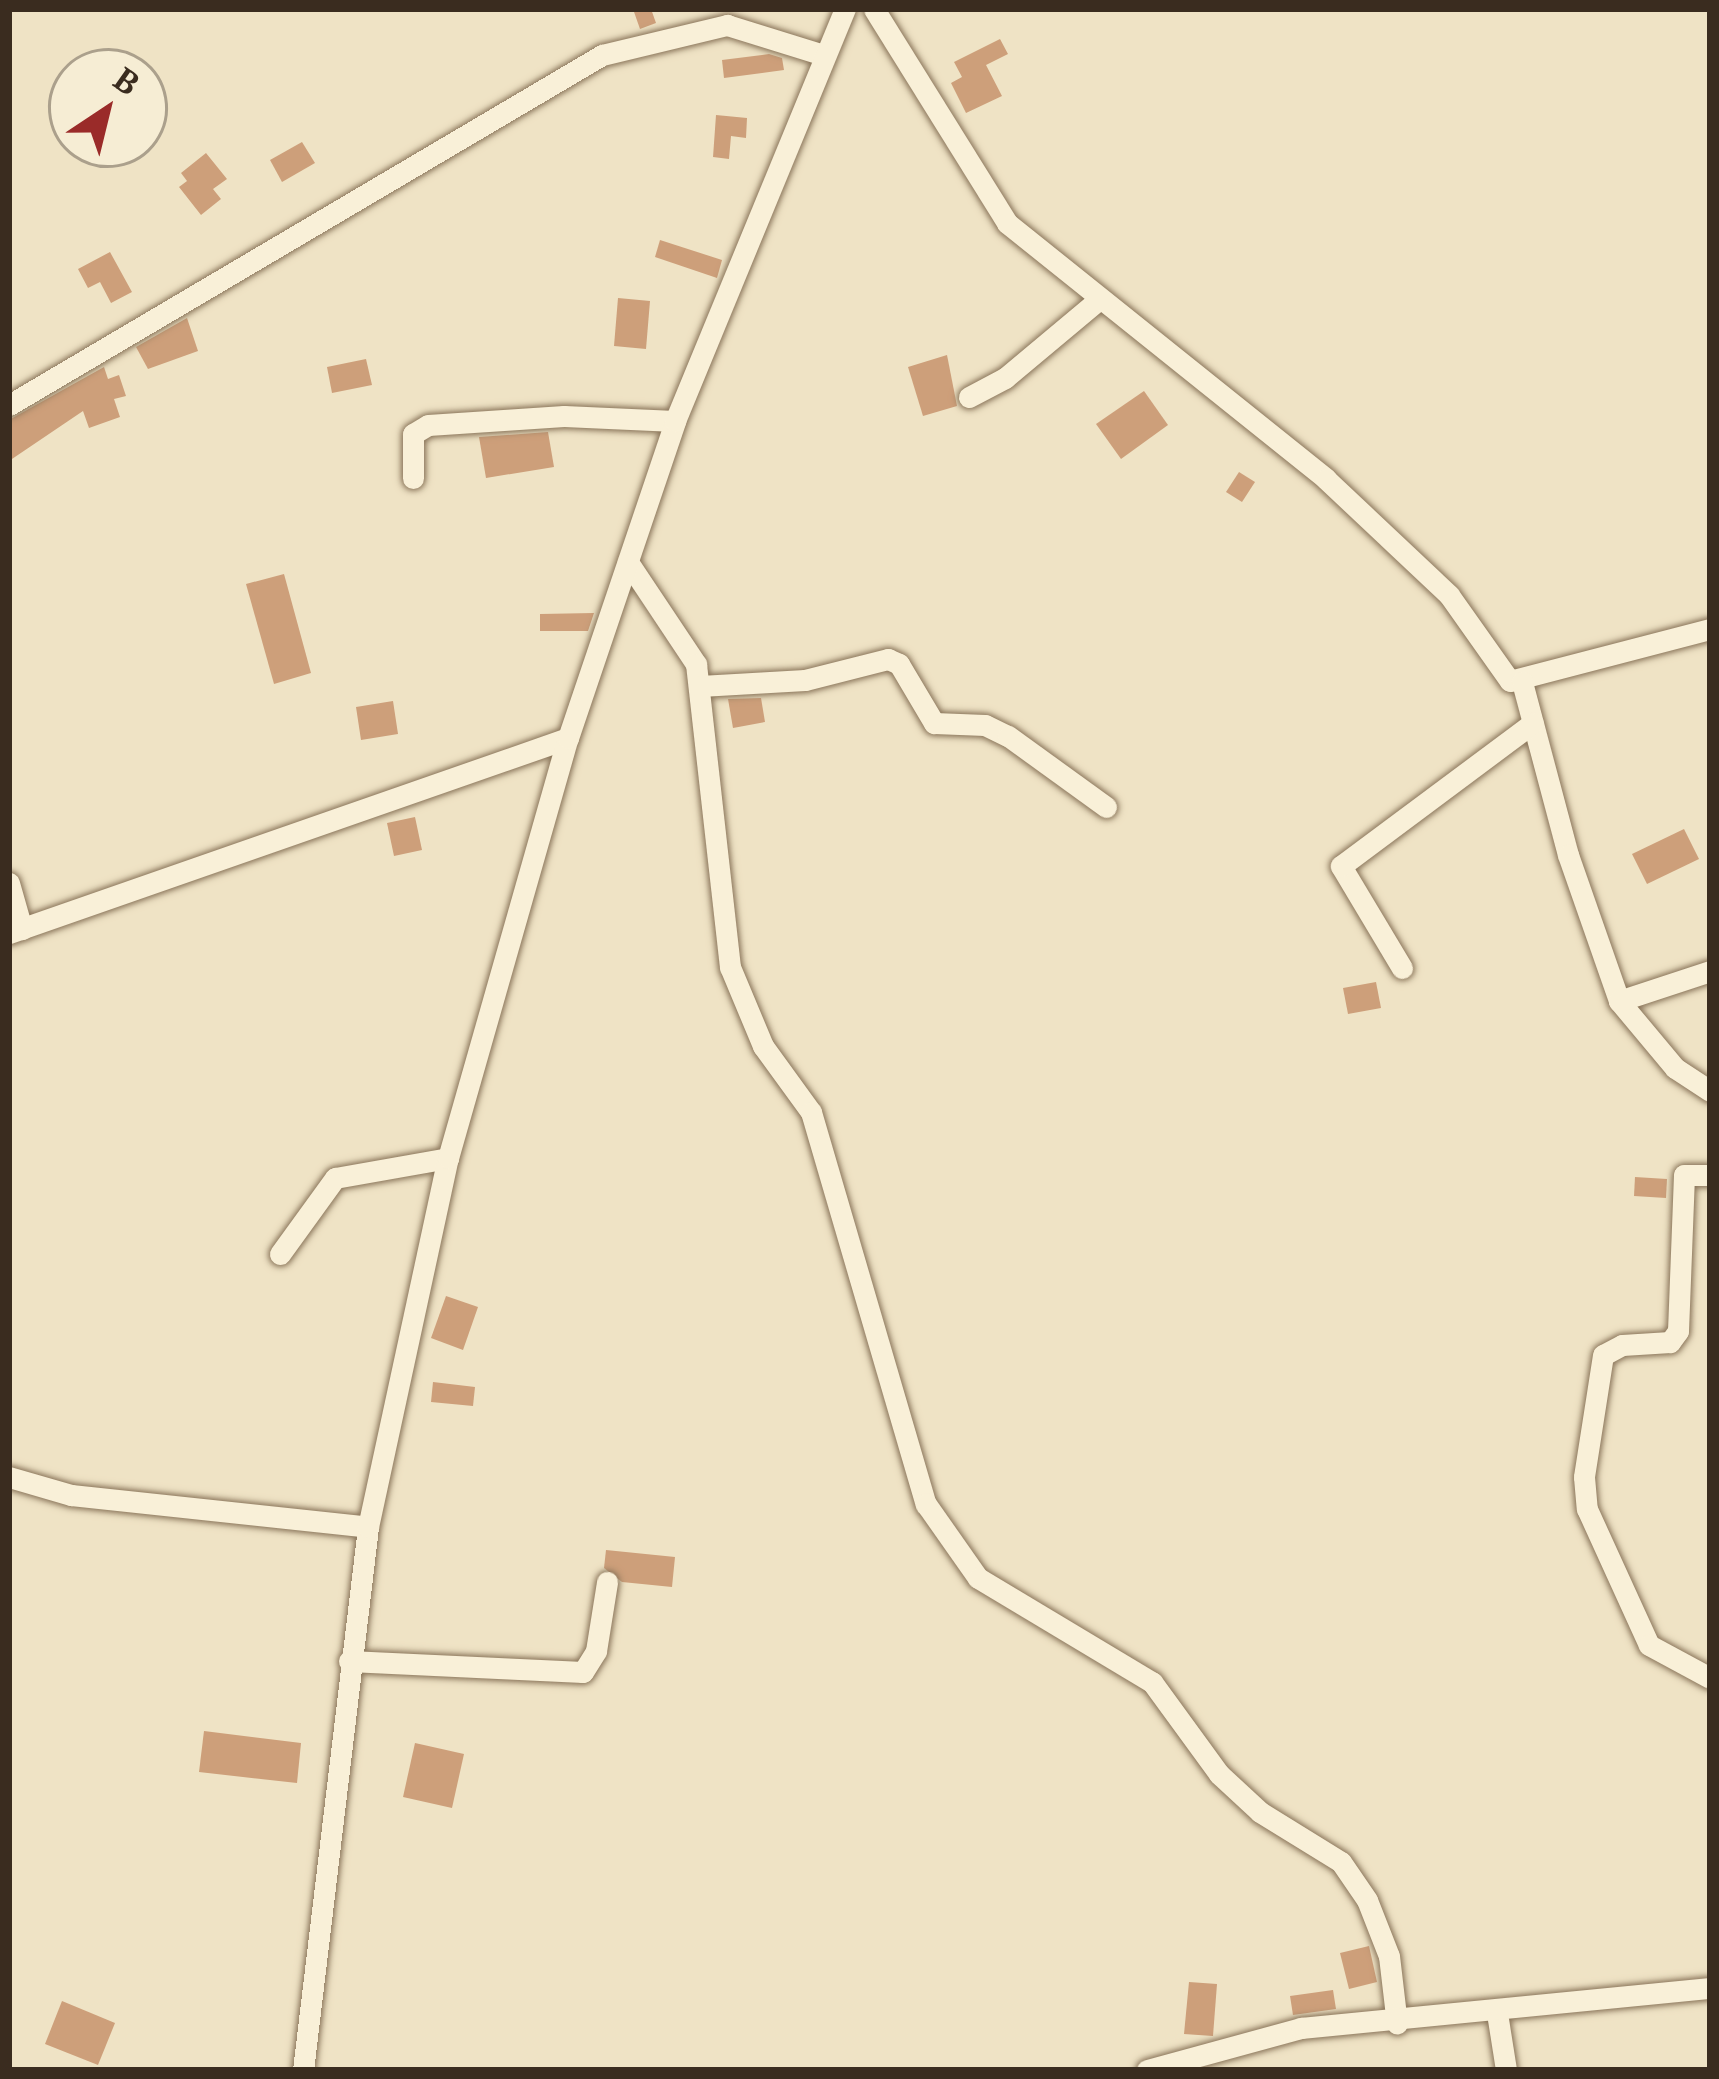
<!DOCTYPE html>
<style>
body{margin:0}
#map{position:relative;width:1719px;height:2079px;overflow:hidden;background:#efe3c5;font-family:"PT Serif",serif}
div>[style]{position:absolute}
.building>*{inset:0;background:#cd9f7a}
.roads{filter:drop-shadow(0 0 3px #8a755a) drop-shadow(0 0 3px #8a755a)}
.minor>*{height:21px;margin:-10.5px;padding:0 10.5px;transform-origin:10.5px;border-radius:10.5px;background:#f9f0d8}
span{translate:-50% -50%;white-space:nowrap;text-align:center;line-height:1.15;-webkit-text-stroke:10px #f6edd4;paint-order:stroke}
.frame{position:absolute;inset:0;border:12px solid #3a2c1f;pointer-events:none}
.north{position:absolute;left:48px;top:48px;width:120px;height:120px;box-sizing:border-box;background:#f6edd4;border:3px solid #aba08c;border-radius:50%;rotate:35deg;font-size:33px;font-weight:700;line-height:48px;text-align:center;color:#3a2c1f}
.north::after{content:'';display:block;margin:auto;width:42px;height:54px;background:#9a2b29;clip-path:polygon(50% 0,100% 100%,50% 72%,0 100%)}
</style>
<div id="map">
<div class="building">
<div style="clip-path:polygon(633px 9px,651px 9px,656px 23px,640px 29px)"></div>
<div style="clip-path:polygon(1000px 39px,1008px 54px,986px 65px,1002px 96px,966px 113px,951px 83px,962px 77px,954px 62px)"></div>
<div style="clip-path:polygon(769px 54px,782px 58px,784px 70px,724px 78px,722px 60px)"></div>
<div style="clip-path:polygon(716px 115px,747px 118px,746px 138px,731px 136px,729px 159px,713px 157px)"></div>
<div style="clip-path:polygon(302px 142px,315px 163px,282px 182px,270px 160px)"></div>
<div style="clip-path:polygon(206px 153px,227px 179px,213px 189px,221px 199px,201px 215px,179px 187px,187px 181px,181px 173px)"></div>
<div style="clip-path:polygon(660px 240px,722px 260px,717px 278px,655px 257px)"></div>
<div style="clip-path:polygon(110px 252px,132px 292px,111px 303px,100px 282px,88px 288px,78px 269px)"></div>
<div style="clip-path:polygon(618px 298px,650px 301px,646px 349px,614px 346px)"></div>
<div style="clip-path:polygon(187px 318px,198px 351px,148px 369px,136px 347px)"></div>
<div style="clip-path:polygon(947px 355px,957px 406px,923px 416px,908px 367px)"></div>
<div style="clip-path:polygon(366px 359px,372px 385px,332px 393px,327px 367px)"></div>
<div style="clip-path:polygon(104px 367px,108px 379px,119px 375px,126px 396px,114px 399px,120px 417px,89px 428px,83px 411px,9px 461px,9px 420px)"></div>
<div style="clip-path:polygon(1144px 391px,1168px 425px,1121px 459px,1096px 424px)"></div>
<div style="clip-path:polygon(548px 432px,554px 467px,486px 478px,479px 437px)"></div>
<div style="clip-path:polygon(1239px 472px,1255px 482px,1242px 502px,1226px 492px)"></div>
<div style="clip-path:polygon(284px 574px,311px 673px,274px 684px,246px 584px)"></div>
<div style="clip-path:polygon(594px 613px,588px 631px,540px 631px,540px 614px)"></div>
<div style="clip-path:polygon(761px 698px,765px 722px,733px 728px,728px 699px)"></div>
<div style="clip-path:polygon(393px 701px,398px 734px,361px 740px,356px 707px)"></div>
<div style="clip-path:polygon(415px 817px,422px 850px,394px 856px,387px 823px)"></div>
<div style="clip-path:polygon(1684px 829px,1699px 859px,1647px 884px,1632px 854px)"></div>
<div style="clip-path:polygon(1376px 982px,1381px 1008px,1348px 1014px,1343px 988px)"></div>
<div style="clip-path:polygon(1635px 1177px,1667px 1179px,1666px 1198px,1634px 1196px)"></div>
<div style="clip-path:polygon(446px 1296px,478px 1307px,463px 1350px,431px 1338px)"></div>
<div style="clip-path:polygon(433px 1382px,475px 1387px,473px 1406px,431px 1402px)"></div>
<div style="clip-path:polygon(606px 1550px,675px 1557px,672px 1587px,622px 1582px,604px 1568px)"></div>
<div style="clip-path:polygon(204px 1731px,301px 1743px,297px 1783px,199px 1772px)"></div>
<div style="clip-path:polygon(415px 1743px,464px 1754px,452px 1808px,403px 1797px)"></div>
<div style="clip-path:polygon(1369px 1946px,1377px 1982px,1349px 1989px,1340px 1953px)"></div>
<div style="clip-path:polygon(1189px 1982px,1217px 1984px,1213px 2036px,1184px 2034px)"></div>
<div style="clip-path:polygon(1333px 1990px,1336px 2009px,1293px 2015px,1290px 1996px)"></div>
<div style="clip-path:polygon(62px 2001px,115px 2023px,98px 2065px,45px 2044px)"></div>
</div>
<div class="roads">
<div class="minor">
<div style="left:874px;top:9px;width:252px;rotate:58.1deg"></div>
<div style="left:1007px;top:223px;width:409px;rotate:38.7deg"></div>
<div style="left:1326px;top:479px;width:169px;rotate:43.3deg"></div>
<div style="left:1449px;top:595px;width:105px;rotate:54.7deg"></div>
<div style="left:1510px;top:681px;width:207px;rotate:-14.6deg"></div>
<div style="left:969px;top:397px;width:41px;rotate:-27.8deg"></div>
<div style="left:1005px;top:378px;width:120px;rotate:-39.9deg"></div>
<div style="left:9px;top:405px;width:689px;rotate:-30.55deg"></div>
<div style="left:602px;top:55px;width:129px;rotate:-13.5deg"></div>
<div style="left:727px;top:25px;width:102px;rotate:17.2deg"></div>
<div style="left:413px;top:478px;width:44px;rotate:-90deg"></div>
<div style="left:413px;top:434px;width:17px;rotate:-31deg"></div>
<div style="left:428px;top:425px;width:136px;rotate:-3.8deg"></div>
<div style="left:564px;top:416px;width:111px;rotate:2.6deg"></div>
<div style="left:628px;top:562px;width:123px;rotate:56.3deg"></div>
<div style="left:696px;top:664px;width:305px;rotate:83.6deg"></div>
<div style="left:730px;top:967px;width:86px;rotate:67.3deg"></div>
<div style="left:763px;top:1046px;width:82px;rotate:54deg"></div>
<div style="left:811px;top:1112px;width:409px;rotate:73.7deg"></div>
<div style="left:926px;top:1504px;width:90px;rotate:54.9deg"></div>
<div style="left:978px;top:1578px;width:203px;rotate:30.9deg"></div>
<div style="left:1152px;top:1682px;width:114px;rotate:53.9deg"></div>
<div style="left:1219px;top:1774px;width:56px;rotate:42.8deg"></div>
<div style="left:1260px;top:1812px;width:95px;rotate:31.7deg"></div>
<div style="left:1341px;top:1862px;width:46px;rotate:55.6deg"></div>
<div style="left:1367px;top:1900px;width:60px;rotate:68.6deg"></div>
<div style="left:1389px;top:1956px;width:68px;rotate:83.3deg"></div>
<div style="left:1522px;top:682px;width:179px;rotate:75.1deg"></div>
<div style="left:1568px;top:855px;width:155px;rotate:70.7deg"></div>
<div style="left:1619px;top:1001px;width:87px;rotate:50.1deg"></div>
<div style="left:1675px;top:1068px;width:42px;rotate:33.3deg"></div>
<div style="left:700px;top:686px;width:105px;rotate:-3.3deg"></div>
<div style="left:805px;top:680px;width:86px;rotate:-14.2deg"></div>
<div style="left:888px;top:659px;width:12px;rotate:24deg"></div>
<div style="left:899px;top:664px;width:69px;rotate:59.3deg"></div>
<div style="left:934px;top:723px;width:51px;rotate:2.2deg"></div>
<div style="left:985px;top:725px;width:25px;rotate:26deg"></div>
<div style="left:1008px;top:736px;width:121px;rotate:35.9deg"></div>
<div style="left:9px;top:883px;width:48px;rotate:74.2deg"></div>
<div style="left:9px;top:933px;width:592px;rotate:-19.23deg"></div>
<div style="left:1402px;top:968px;width:119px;rotate:-120.9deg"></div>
<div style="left:1341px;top:866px;width:239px;rotate:-36.7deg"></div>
<div style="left:1619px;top:1001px;width:96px;rotate:-18.2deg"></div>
<div style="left:1710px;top:1175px;width:26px;rotate:180deg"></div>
<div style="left:1684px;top:1175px;width:156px;rotate:92.2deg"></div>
<div style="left:1678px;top:1331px;width:14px;rotate:126deg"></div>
<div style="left:1670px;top:1342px;width:48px;rotate:176.4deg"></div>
<div style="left:1622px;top:1345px;width:21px;rotate:152deg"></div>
<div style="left:1603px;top:1355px;width:123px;rotate:98.9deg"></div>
<div style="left:1584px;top:1477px;width:32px;rotate:85deg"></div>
<div style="left:1587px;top:1509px;width:149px;rotate:65.5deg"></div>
<div style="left:1649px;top:1645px;width:69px;rotate:28.4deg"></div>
<div style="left:280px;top:1254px;width:94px;rotate:-54.1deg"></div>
<div style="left:335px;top:1178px;width:115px;rotate:-10deg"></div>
<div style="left:9px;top:1477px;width:65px;rotate:16.2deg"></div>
<div style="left:71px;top:1495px;width:299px;rotate:6.1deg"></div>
<div style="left:349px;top:1661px;width:234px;rotate:2.7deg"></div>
<div style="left:583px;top:1672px;width:25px;rotate:-58deg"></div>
<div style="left:596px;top:1651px;width:70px;rotate:-80.9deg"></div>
<div style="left:1497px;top:2013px;width:58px;rotate:81deg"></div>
<div style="left:303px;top:2070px;width:547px;rotate:-83.17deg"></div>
<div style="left:368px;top:1527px;width:378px;rotate:-77.8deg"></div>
<div style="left:448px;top:1158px;width:437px;rotate:-74.1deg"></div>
<div style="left:568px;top:738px;width:335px;rotate:-71.3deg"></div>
<div style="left:675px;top:421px;width:446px;rotate:-67.6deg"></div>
<div style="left:1147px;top:2070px;width:160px;rotate:-15.3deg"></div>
<div style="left:1301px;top:2028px;width:411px;rotate:-5.6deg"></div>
</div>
</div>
<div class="frame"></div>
<div class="north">B</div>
</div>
